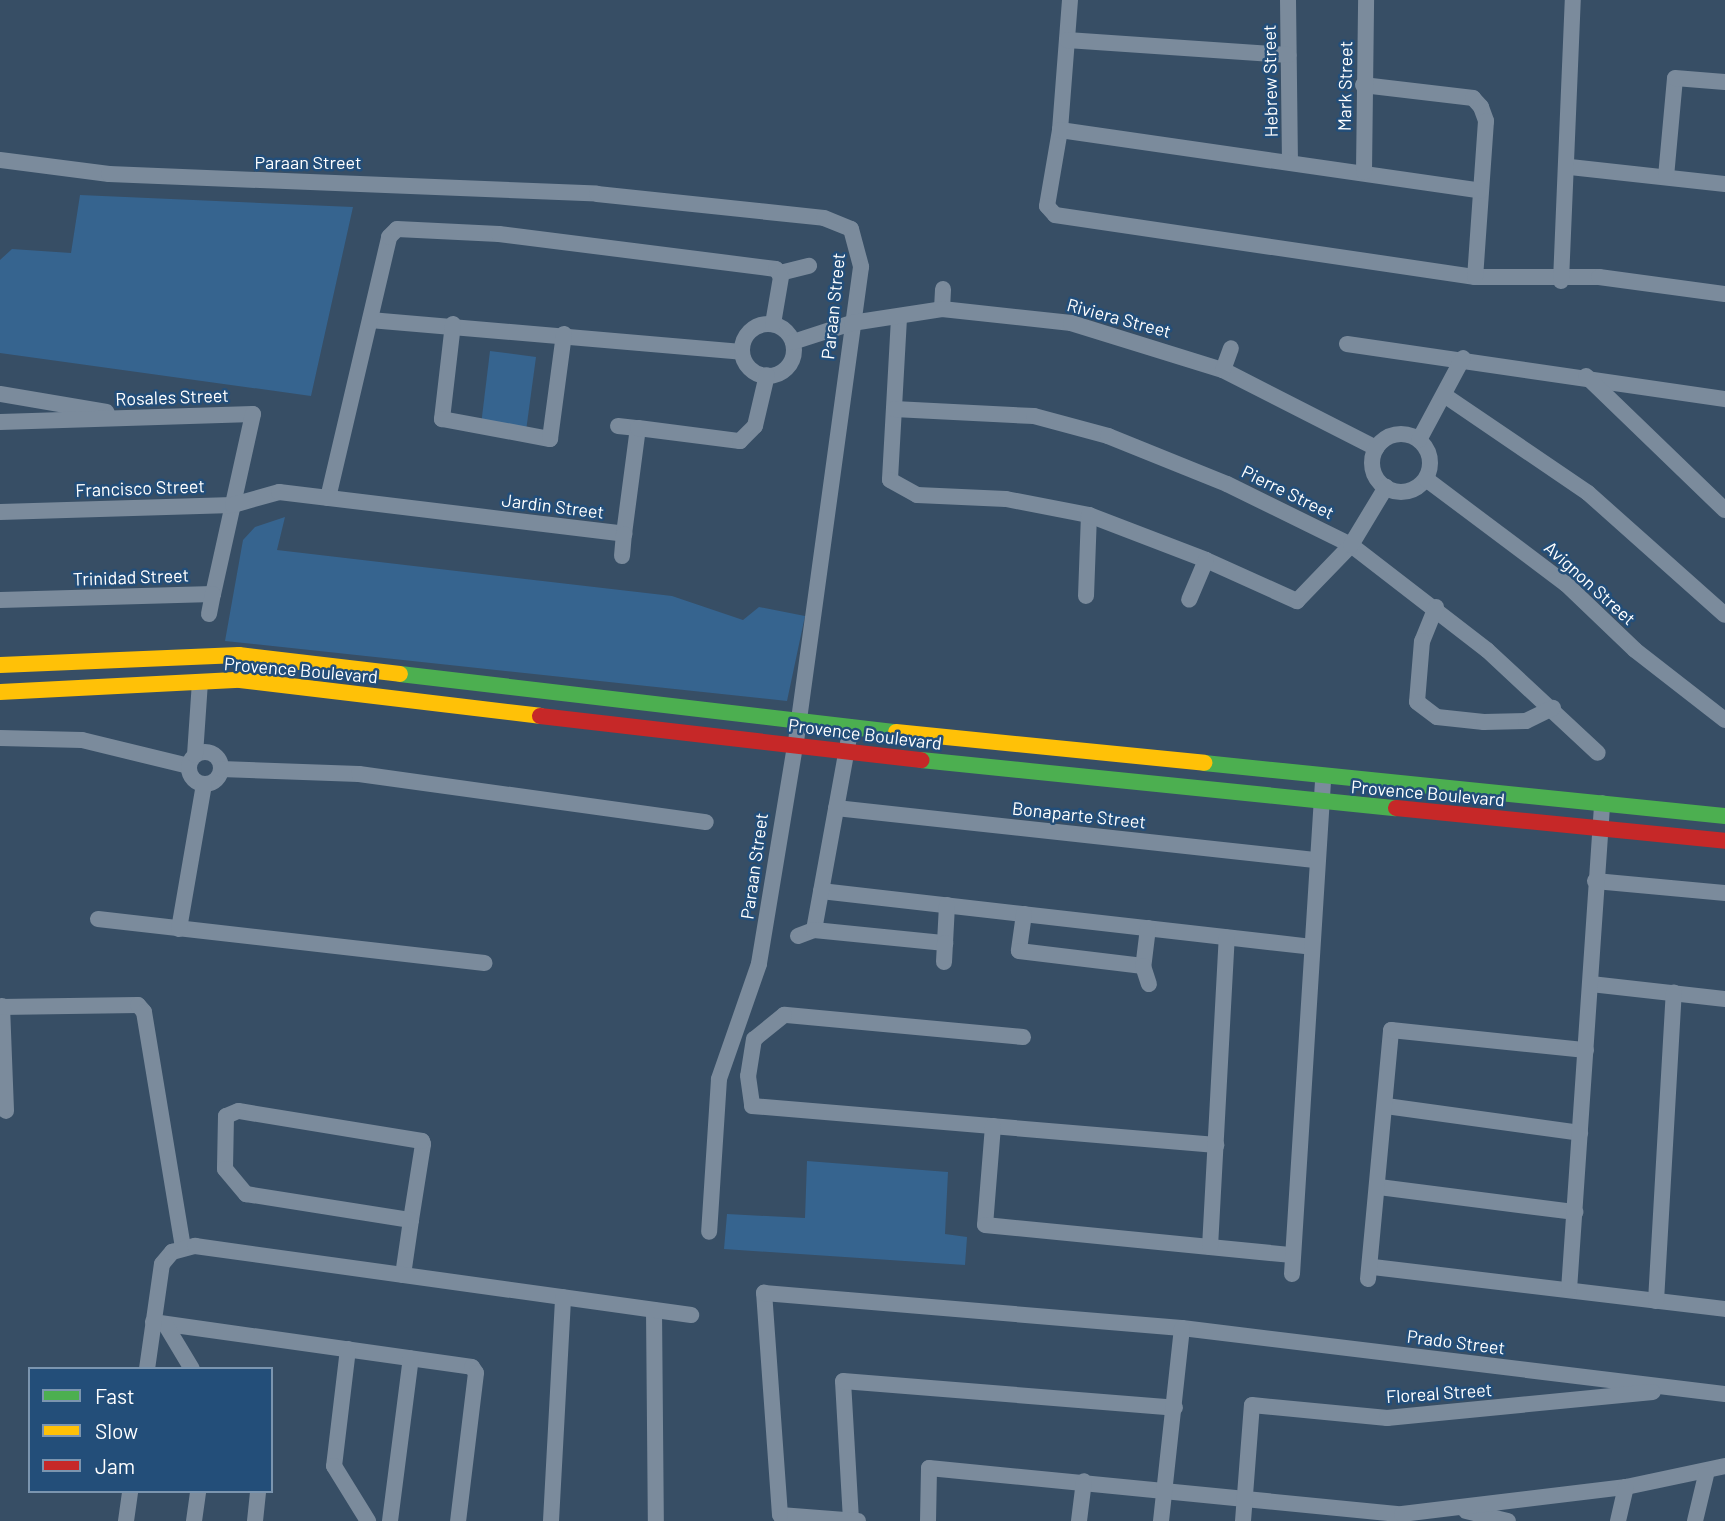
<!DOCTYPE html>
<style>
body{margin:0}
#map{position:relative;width:1725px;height:1521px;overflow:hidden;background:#374e65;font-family:Barlow,sans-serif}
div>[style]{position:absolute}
.green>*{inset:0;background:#36648f}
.street>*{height:16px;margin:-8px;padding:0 8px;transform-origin:8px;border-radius:8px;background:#7b8b9c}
.street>.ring{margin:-8px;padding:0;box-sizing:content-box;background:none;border:16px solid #7b8b9c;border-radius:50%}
.fast>*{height:16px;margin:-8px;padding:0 8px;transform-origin:8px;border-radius:8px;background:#4caf50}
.slow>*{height:16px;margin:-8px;padding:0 8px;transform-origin:8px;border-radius:8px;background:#ffc107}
.jam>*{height:16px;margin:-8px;padding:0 8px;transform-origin:8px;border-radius:8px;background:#c62828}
span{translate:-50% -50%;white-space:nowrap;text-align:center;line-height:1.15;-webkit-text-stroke:5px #234e79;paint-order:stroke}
.street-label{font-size:18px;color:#fff}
.legend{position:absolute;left:28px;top:1367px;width:245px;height:126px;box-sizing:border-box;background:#234e79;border:2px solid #7b95af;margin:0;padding:9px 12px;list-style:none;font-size:21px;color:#fff}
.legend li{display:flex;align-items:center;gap:14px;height:35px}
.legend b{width:35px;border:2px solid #7b95af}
</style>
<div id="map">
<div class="green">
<div style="clip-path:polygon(80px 195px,353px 207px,311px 396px,0 353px,0 260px,12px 249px,71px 253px)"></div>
<div style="clip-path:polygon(490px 351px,536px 357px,526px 431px,481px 425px)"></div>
<div style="clip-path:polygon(285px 517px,277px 550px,672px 596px,743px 620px,759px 607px,805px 616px,787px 701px,225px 641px,243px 540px,255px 527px)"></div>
<div style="clip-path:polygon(807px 1161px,948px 1172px,945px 1234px,967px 1237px,965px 1265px,724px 1249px,727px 1214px,805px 1218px)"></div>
</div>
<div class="street">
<div style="left:1070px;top:0;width:130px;rotate:94.4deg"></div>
<div style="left:1060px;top:130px;width:77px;rotate:99.7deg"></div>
<div style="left:1047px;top:206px;width:12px;rotate:48deg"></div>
<div style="left:1055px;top:215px;width:425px;rotate:8.4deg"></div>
<div style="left:1475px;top:277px;width:124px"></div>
<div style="left:1599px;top:277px;width:127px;rotate:7.7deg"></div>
<div style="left:1288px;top:0;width:161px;rotate:89.3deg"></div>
<div style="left:1067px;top:40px;width:222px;rotate:3.9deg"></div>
<div style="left:1363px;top:85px;width:111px;rotate:6.7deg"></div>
<div style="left:1473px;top:98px;width:12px;rotate:48deg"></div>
<div style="left:1481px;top:107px;width:15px;rotate:70deg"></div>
<div style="left:1486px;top:121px;width:156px;rotate:94deg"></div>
<div style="left:1060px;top:130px;width:425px;rotate:8.2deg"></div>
<div style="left:0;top:160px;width:110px;rotate:7.3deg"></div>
<div style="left:109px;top:174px;width:488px;rotate:2.3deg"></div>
<div style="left:597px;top:194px;width:228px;rotate:6deg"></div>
<div style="left:824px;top:218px;width:29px;rotate:22deg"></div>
<div style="left:851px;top:229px;width:39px;rotate:75deg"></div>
<div style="left:861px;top:267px;width:484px;rotate:97.8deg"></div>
<div style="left:795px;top:746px;width:221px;rotate:99.4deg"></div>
<div style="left:759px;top:964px;width:122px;rotate:109.2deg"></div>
<div style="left:719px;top:1079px;width:153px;rotate:93.7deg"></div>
<div style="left:1570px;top:167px;width:156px;rotate:6.3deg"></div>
<div style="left:1364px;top:172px;width:172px;rotate:-89.3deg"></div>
<div style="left:1666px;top:177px;width:99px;rotate:-84.8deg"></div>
<div style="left:1675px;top:78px;width:50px;rotate:4.6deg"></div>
<div style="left:780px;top:273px;width:30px;rotate:-14deg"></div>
<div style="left:1561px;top:281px;width:281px;rotate:-87.6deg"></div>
<div style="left:942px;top:309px;width:20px;rotate:-87deg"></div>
<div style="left:899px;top:318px;width:162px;rotate:93.2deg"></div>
<div style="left:890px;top:480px;width:31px;rotate:29deg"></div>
<div style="left:917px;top:495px;width:89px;rotate:2.6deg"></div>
<div style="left:1006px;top:499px;width:85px;rotate:10.9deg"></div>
<div style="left:370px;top:320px;width:373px;rotate:4.9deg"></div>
<div style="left:453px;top:324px;width:96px;rotate:96.6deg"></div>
<div style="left:442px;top:419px;width:110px;rotate:10.5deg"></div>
<div style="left:550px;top:439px;width:106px;rotate:-82.4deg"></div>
<div class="ring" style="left:742px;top:324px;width:36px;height:36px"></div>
<div style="left:793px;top:342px;width:62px;rotate:-17.9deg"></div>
<div style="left:852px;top:323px;width:91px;rotate:-8.8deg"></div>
<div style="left:942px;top:309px;width:130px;rotate:6.2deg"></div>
<div style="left:1071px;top:323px;width:159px;rotate:17.2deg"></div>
<div style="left:1223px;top:370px;width:172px;rotate:27deg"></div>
<div style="left:1347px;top:344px;width:382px;rotate:8.3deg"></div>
<div style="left:1223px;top:370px;width:23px;rotate:-70deg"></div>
<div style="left:1586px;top:376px;width:193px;rotate:44deg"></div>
<div style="left:0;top:394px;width:108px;rotate:9.6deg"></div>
<div style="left:1444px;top:395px;width:174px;rotate:34.2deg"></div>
<div style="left:1588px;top:493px;width:183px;rotate:41.7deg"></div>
<div style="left:894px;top:409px;width:140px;rotate:2.9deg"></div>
<div style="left:1034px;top:416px;width:77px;rotate:15.1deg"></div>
<div style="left:1108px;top:436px;width:128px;rotate:22deg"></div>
<div style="left:1227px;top:484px;width:138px;rotate:26.2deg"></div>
<div style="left:1351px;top:545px;width:172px;rotate:37.7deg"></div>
<div style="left:1487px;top:650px;width:151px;rotate:42.9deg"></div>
<div style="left:0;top:422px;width:253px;rotate:-1.8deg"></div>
<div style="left:253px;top:414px;width:184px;rotate:102.5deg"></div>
<div style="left:213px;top:594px;width:213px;rotate:178.4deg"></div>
<div style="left:618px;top:426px;width:20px;rotate:6deg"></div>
<div class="ring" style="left:1372px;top:434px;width:42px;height:42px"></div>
<div style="left:1419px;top:440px;width:93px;rotate:-61.8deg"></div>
<div style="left:1426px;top:479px;width:175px;rotate:36.9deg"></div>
<div style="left:1566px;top:584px;width:95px;rotate:43.7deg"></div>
<div style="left:1635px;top:650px;width:114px;rotate:37.9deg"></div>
<div style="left:328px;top:498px;width:268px;rotate:-76.8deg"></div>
<div style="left:389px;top:237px;width:11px;rotate:-45deg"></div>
<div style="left:397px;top:229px;width:102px;rotate:2.8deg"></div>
<div style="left:499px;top:234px;width:279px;rotate:7.2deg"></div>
<div style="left:776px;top:269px;width:9px;rotate:58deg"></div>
<div style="left:781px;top:277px;width:48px;rotate:99.7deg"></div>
<div style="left:0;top:512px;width:233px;rotate:-1.7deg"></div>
<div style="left:233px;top:505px;width:48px;rotate:-15.8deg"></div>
<div style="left:279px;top:492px;width:348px;rotate:6.9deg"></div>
<div style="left:624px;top:534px;width:107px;rotate:-82.5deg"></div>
<div style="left:638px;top:428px;width:103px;rotate:7.3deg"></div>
<div style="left:740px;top:441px;width:21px;rotate:-45deg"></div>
<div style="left:755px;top:426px;width:52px;rotate:-76.8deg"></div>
<div style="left:622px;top:556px;width:22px;rotate:-85deg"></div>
<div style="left:1206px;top:560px;width:100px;rotate:24.3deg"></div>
<div style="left:1297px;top:601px;width:78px;rotate:-46deg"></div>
<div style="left:1351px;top:545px;width:68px;rotate:-58.9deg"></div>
<div style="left:1086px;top:596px;width:81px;rotate:-87.9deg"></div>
<div style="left:1089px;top:515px;width:125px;rotate:21deg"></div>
<div style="left:1206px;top:560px;width:43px;rotate:113deg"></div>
<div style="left:1436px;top:607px;width:37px;rotate:112deg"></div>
<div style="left:1422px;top:641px;width:61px;rotate:94.7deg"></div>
<div style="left:1417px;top:702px;width:25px;rotate:37deg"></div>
<div style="left:1437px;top:717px;width:47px;rotate:6.1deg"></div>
<div style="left:1484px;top:722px;width:42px;rotate:-1.4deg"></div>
<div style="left:1526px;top:721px;width:30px;rotate:-26deg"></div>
<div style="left:209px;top:614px;width:20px;rotate:-79deg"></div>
<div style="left:0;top:738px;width:82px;rotate:1.4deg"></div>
<div style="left:82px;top:740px;width:110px;rotate:13.7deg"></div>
<div class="ring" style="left:189px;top:752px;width:16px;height:16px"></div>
<div style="left:195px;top:755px;width:73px;rotate:-86.1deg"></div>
<div style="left:221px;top:769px;width:138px;rotate:2.1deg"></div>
<div style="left:359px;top:774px;width:350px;rotate:7.9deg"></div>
<div style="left:836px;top:808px;width:484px;rotate:6.2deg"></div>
<div style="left:1595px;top:881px;width:131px;rotate:5.3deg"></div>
<div style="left:821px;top:891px;width:494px;rotate:6.5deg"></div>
<div style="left:1024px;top:914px;width:37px;rotate:98deg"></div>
<div style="left:1019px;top:951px;width:125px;rotate:6.9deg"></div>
<div style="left:98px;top:919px;width:389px;rotate:6.5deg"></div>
<div style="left:1148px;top:928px;width:38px;rotate:97deg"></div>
<div style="left:1143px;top:966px;width:19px;rotate:72deg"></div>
<div style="left:179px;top:929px;width:147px;rotate:-80.2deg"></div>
<div style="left:814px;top:930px;width:206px;rotate:-79.7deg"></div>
<div style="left:798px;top:936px;width:17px;rotate:-21deg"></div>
<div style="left:814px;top:930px;width:132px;rotate:5.7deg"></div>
<div style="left:945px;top:943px;width:38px;rotate:-87deg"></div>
<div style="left:944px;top:962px;width:19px;rotate:-87deg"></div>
<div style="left:1591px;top:984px;width:135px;rotate:6.4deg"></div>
<div style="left:2px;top:1006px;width:105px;rotate:87.8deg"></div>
<div style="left:0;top:1007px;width:138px;rotate:-0.8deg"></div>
<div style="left:138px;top:1005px;width:9px;rotate:49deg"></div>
<div style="left:144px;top:1012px;width:238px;rotate:80.6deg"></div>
<div style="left:1023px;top:1037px;width:240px;rotate:-174.7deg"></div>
<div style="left:784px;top:1015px;width:38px;rotate:141deg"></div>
<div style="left:754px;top:1039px;width:37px;rotate:99deg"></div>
<div style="left:748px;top:1076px;width:30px;rotate:82deg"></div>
<div style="left:752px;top:1106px;width:466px;rotate:4.8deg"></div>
<div style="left:1386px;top:1106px;width:196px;rotate:7.9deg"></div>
<div style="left:993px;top:1126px;width:99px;rotate:94.6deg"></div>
<div style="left:985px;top:1225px;width:309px;rotate:5.6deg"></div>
<div style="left:1379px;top:1187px;width:198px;rotate:7.3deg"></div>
<div style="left:1210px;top:1247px;width:310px;rotate:-86.9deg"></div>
<div style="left:1373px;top:1267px;width:354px;rotate:6.8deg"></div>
<div style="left:1292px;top:1274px;width:498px;rotate:-86.4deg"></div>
<div style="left:403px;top:1275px;width:56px;rotate:-81.7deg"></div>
<div style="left:411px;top:1220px;width:77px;rotate:-81deg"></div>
<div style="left:423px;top:1144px;width:3px;rotate:-108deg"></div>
<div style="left:422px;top:1141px;width:186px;rotate:-170.7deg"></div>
<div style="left:238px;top:1111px;width:13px;rotate:157deg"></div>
<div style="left:226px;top:1116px;width:53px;rotate:91.1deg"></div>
<div style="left:225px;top:1169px;width:33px;rotate:50deg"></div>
<div style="left:246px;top:1194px;width:167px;rotate:9deg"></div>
<div style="left:1368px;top:1279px;width:250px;rotate:-84.7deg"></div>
<div style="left:1391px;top:1030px;width:196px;rotate:5.9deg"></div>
<div style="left:1569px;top:1290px;width:488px;rotate:-86.1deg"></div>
<div style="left:1656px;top:1301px;width:309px;rotate:-86.7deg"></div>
<div style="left:654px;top:1310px;width:211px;rotate:89.5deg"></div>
<div style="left:153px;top:1322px;width:322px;rotate:8deg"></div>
<div style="left:472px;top:1367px;width:7px;rotate:56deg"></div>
<div style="left:476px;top:1373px;width:149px;rotate:96.9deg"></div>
<div style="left:165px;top:1324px;width:52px;rotate:59deg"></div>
<div style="left:348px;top:1349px;width:118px;rotate:96.8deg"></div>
<div style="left:334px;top:1466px;width:65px;rotate:58.3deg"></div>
<div style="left:147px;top:1369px;width:106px;rotate:-81.9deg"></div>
<div style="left:162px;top:1264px;width:16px;rotate:-50deg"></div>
<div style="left:172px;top:1252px;width:24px;rotate:-15deg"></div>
<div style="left:195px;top:1246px;width:501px;rotate:7.92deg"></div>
<div style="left:1466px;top:1511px;width:43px;rotate:13.4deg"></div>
<div style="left:851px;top:1520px;width:139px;rotate:-93.3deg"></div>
<div style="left:843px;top:1381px;width:333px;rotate:4.6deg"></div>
<div style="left:126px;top:1521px;width:30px;rotate:-82deg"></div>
<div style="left:194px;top:1521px;width:30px;rotate:-82deg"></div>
<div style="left:255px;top:1521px;width:30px;rotate:-84deg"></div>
<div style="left:390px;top:1521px;width:164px;rotate:-82.7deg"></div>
<div style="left:551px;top:1521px;width:224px;rotate:-86.9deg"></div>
<div style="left:858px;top:1521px;width:78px;rotate:-175.6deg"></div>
<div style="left:780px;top:1515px;width:223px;rotate:-94.1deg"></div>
<div style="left:764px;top:1293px;width:419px;rotate:4.8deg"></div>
<div style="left:1182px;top:1328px;width:547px;rotate:6.93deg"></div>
<div style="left:928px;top:1521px;width:53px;rotate:-88.9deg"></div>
<div style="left:929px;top:1468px;width:475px;rotate:5.6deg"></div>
<div style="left:1402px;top:1514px;width:226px;rotate:-6.9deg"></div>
<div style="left:1626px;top:1487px;width:101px;rotate:-12deg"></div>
<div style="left:1079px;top:1521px;width:40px;rotate:-82.9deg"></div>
<div style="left:1161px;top:1521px;width:194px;rotate:-83.8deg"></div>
<div style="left:1243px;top:1521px;width:116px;rotate:-85.6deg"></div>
<div style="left:1252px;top:1405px;width:136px;rotate:5.5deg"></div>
<div style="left:1387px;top:1418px;width:267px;rotate:-5.6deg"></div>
<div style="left:1618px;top:1521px;width:35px;rotate:-77deg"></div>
<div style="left:1695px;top:1521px;width:47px;rotate:-76.6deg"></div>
</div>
<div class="fast">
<div style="left:400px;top:674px;width:499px;rotate:6.7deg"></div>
<div style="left:921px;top:760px;width:477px;rotate:5.8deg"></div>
<div style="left:1204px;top:763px;width:524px;rotate:5.81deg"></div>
</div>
<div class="slow">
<div style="left:0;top:665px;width:239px;rotate:-2.4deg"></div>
<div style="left:239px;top:655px;width:162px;rotate:6.7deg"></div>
<div style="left:0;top:692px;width:240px;rotate:-2.9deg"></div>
<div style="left:240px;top:680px;width:302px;rotate:6.8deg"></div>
<div style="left:896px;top:732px;width:310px;rotate:5.7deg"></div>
</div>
<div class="jam">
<div style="left:540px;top:716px;width:384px;rotate:6.6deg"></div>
<div style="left:1396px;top:808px;width:331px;rotate:5.7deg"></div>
</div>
<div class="street-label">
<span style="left:1270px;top:81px;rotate:-91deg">Hebrew Street</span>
<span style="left:1345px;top:86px;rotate:-89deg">Mark Street</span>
<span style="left:308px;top:162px">Paraan Street</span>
<span style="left:833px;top:306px;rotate:-84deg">Paraan Street</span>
<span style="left:1119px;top:318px;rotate:15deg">Riviera Street</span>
<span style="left:172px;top:397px;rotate:-2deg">Rosales Street</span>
<span style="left:140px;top:488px;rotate:-2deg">Francisco Street</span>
<span style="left:1288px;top:492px;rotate:26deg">Pierre Street</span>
<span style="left:553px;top:506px;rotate:7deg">Jardin Street</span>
<span style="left:131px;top:577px;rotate:-2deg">Trinidad Street</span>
<span style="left:1590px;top:583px;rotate:42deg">Avignon Street</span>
<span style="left:301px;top:670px;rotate:5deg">Provence Boulevard</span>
<span style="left:865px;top:734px;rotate:7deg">Provence Boulevard</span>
<span style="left:1428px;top:793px;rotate:5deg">Provence Boulevard</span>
<span style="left:1079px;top:815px;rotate:6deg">Bonaparte Street</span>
<span style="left:754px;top:866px;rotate:-82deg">Paraan Street</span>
<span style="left:1456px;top:1342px;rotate:7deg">Prado Street</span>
<span style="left:1439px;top:1393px;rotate:-4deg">Floreal Street</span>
</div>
<ul class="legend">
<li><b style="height:9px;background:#4caf50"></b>Fast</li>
<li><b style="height:9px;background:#ffc107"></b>Slow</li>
<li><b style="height:9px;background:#c62828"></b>Jam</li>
</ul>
</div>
